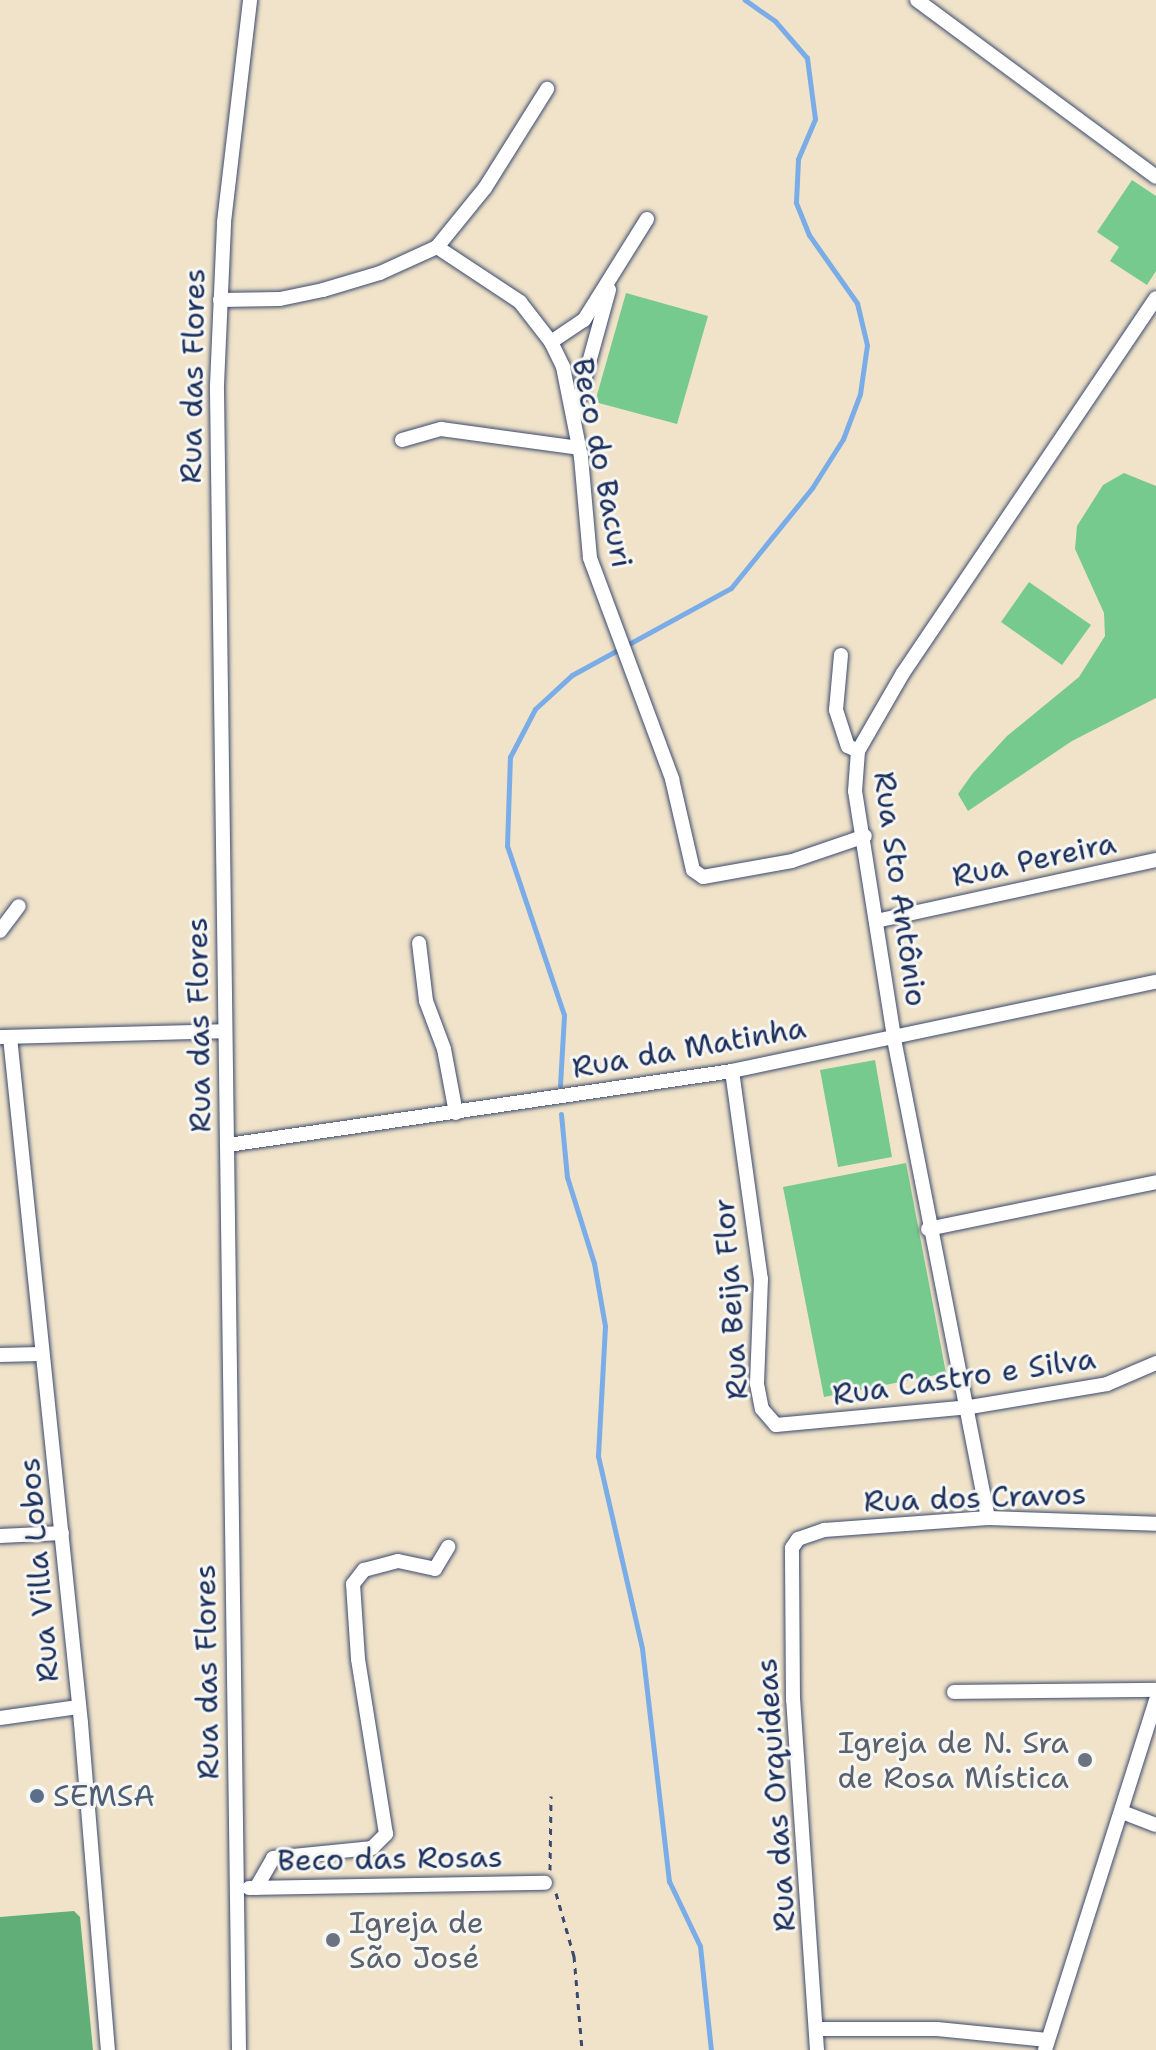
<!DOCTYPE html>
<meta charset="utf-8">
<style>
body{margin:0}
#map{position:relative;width:1156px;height:2050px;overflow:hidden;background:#f0e3c9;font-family:"Shantell Sans",sans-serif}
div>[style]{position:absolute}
.green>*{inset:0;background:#77ca8d}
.forest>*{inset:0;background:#61ae78}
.stream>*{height:5px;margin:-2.5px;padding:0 2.5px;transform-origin:2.5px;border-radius:2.5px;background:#7aade7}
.path>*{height:3px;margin-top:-1.5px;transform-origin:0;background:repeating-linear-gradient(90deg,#3b4a6e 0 6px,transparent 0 12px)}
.roads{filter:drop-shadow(0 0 2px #3b4a6e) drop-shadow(0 0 2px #3b4a6e)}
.minor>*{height:14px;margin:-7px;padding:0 7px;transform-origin:7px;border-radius:7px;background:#fff}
.dots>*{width:22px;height:22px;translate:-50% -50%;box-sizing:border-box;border:4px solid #f6f6f2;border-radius:50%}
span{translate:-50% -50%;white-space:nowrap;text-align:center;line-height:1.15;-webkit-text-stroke:6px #f6f6f2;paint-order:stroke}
.street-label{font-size:30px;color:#1b2f5e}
.worship-label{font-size:30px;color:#5b616d}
.right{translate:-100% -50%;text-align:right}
.left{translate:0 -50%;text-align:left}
.service-label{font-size:30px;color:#4e5e75}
</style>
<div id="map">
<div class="green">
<div style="clip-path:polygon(1132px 180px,1156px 196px,1156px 271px,1147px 285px,1110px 261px,1119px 247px,1097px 232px)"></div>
<div style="clip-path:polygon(626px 293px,708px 316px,677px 424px,595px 402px)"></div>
<div style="clip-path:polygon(1124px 473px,1156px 486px,1156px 698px,1072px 741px,968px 811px,958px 794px,973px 773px,1007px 736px,1079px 677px,1105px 636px,1104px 613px,1075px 549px,1077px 526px,1103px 485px)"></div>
<div style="clip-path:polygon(1029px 582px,1091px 625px,1062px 665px,1001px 622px)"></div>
<div style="clip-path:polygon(875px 1060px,892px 1157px,838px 1167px,820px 1070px)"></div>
<div style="clip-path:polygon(906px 1163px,946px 1373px,824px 1397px,783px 1187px)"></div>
</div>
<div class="forest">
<div style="clip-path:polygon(74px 1911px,80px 1917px,93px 2050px,0 2050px,0 1917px)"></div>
</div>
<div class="stream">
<div style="left:560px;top:1085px;width:70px;rotate:-86.7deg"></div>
<div style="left:564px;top:1015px;width:178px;rotate:-108.6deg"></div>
<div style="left:507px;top:846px;width:89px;rotate:-88.1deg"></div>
<div style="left:510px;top:757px;width:54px;rotate:-62.5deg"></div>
<div style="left:535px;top:709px;width:50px;rotate:-42.6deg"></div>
<div style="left:572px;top:675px;width:181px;rotate:-28.7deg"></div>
<div style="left:731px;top:588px;width:129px;rotate:-51deg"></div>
<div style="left:812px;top:488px;width:58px;rotate:-57.7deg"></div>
<div style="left:843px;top:439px;width:48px;rotate:-69.3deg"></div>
<div style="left:860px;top:394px;width:49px;rotate:-81.9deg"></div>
<div style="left:867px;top:345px;width:43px;rotate:-103.4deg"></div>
<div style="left:857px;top:303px;width:83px;rotate:-125.2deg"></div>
<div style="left:809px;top:235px;width:35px;rotate:-112deg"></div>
<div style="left:796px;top:202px;width:43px;rotate:-87.3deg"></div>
<div style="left:798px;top:159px;width:43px;rotate:-67deg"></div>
<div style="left:815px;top:119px;width:62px;rotate:-97.5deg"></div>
<div style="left:807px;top:58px;width:49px;rotate:-130.9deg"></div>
<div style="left:775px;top:21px;width:37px;rotate:-145deg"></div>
<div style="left:561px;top:1114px;width:63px;rotate:84.6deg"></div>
<div style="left:567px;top:1177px;width:90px;rotate:72.6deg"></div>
<div style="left:594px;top:1263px;width:64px;rotate:80.1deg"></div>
<div style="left:605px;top:1326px;width:130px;rotate:93.1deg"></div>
<div style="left:598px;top:1456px;width:197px;rotate:77.1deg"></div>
<div style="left:642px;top:1648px;width:235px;rotate:83.4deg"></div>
<div style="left:669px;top:1881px;width:72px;rotate:64.5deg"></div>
<div style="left:700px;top:1946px;width:105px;rotate:84deg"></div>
</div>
<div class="path">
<div style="left:550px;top:1870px;width:74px;rotate:-89.2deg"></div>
<div style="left:556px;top:1893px;width:66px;rotate:74.1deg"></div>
<div style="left:574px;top:1956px;width:94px;rotate:85.1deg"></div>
</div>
<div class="roads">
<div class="minor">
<div style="left:917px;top:0;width:297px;rotate:36.5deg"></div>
<div style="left:437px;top:247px;width:100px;rotate:33.5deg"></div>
<div style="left:520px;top:302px;width:51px;rotate:52.2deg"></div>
<div style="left:551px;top:342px;width:28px;rotate:64deg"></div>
<div style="left:563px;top:367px;width:92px;rotate:78.7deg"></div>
<div style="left:581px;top:457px;width:101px;rotate:84.9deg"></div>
<div style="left:590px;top:558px;width:236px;rotate:69.6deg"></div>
<div style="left:672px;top:779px;width:93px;rotate:77deg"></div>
<div style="left:693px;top:870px;width:12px;rotate:35deg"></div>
<div style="left:703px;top:877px;width:90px;rotate:-10.2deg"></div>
<div style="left:792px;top:861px;width:77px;rotate:-18.9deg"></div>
<div style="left:220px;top:300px;width:60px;rotate:-1deg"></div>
<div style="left:280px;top:299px;width:44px;rotate:-11.8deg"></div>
<div style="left:323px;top:290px;width:59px;rotate:-16.6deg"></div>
<div style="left:380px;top:273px;width:63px;rotate:-24.5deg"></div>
<div style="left:437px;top:247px;width:76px;rotate:-50.9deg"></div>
<div style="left:485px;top:188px;width:117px;rotate:-57.9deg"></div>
<div style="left:551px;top:342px;width:40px;rotate:-34deg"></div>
<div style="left:584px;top:320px;width:119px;rotate:-58deg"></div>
<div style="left:574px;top:417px;width:132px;rotate:-74.6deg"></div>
<div style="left:402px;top:440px;width:41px;rotate:-15.8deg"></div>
<div style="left:441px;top:429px;width:139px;rotate:7.8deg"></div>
<div style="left:841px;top:655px;width:55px;rotate:95.2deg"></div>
<div style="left:836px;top:710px;width:38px;rotate:72deg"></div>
<div style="left:848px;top:746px;width:11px;rotate:27deg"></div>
<div style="left:876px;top:921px;width:287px;rotate:-12.3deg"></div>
<div style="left:0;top:931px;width:31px;rotate:-53deg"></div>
<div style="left:419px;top:943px;width:58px;rotate:83.1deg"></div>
<div style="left:426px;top:1001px;width:51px;rotate:69.4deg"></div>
<div style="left:444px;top:1049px;width:65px;rotate:79.4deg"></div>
<div style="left:0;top:1037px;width:225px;rotate:-1.5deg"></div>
<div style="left:10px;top:1037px;width:690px;rotate:84.09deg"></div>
<div style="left:81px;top:1723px;width:328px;rotate:85.3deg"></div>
<div style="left:732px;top:1071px;width:210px;rotate:82.1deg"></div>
<div style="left:761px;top:1279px;width:105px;rotate:92.2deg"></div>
<div style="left:757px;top:1384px;width:25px;rotate:79deg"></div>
<div style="left:762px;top:1409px;width:21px;rotate:49deg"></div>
<div style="left:776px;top:1425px;width:195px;rotate:-5.3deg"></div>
<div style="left:970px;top:1407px;width:139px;rotate:-9.5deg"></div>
<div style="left:1107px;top:1384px;width:53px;rotate:-23.2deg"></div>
<div style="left:228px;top:1145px;width:509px;rotate:-8.35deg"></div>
<div style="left:732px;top:1071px;width:433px;rotate:-11.9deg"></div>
<div style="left:928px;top:1229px;width:233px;rotate:-11.6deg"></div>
<div style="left:0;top:1355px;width:40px;rotate:-1.4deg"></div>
<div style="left:988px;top:1518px;width:490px;rotate:-101.1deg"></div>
<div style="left:894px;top:1037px;width:249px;rotate:-99deg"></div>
<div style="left:855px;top:791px;width:40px;rotate:-85.7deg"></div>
<div style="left:858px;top:751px;width:90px;rotate:-60deg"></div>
<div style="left:903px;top:673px;width:452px;rotate:-56deg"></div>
<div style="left:0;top:1536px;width:62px;rotate:-2.8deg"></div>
<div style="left:954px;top:1692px;width:202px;rotate:-0.6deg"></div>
<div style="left:0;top:1718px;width:79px;rotate:-8deg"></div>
<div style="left:1122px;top:1812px;width:36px;rotate:21deg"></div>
<div style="left:249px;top:1888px;width:296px;rotate:-1deg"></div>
<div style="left:256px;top:1888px;width:34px;rotate:-60deg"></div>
<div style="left:273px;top:1858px;width:100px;rotate:-5.8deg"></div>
<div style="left:372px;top:1848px;width:20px;rotate:-45deg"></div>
<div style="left:386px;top:1834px;width:177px;rotate:-99.1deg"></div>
<div style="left:358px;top:1659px;width:75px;rotate:-93.8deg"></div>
<div style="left:353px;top:1584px;width:18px;rotate:-52deg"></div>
<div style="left:364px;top:1570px;width:35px;rotate:-15deg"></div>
<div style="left:398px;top:1561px;width:38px;rotate:12deg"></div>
<div style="left:435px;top:1569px;width:26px;rotate:-59deg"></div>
<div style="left:818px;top:2029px;width:119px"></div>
<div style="left:937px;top:2029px;width:111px;rotate:5.7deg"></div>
<div style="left:239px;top:2050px;width:1665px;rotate:-90.76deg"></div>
<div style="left:217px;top:385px;width:163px;rotate:-87.5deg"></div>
<div style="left:224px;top:222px;width:224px;rotate:-83.3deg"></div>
<div style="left:817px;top:2050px;width:351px;rotate:-93.9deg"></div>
<div style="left:793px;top:1700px;width:152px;rotate:-90.4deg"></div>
<div style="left:792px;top:1548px;width:11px;rotate:-56deg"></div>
<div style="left:798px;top:1539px;width:28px;rotate:-19deg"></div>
<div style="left:824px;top:1530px;width:164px;rotate:-4.2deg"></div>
<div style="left:988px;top:1518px;width:168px;rotate:2deg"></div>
<div style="left:1045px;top:2050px;width:367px;rotate:-72.4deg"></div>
</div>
</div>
<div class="dots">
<div style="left:1085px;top:1760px;background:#6b7280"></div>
<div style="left:37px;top:1796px;background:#5c6f8a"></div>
<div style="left:333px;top:1940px;background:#6b7280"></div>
</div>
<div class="street-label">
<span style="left:193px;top:376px;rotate:-89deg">Rua das Flores</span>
<span style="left:602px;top:463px;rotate:79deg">Beco do Bacuri</span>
<span style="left:1034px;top:860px;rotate:-12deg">Rua Pereira</span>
<span style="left:900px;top:889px;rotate:82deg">Rua Sto Antônio</span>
<span style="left:199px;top:1025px;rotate:-91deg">Rua das Flores</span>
<span style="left:689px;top:1048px;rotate:-10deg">Rua da Matinha</span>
<span style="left:731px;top:1299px;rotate:-94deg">Rua Beija Flor</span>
<span style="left:964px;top:1377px;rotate:-8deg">Rua Castro e Silva</span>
<span style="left:975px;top:1498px;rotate:-2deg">Rua dos Cravos</span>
<span style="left:39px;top:1570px;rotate:-95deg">Rua Villa Lobos</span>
<span style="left:207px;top:1672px;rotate:-91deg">Rua das Flores</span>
<span style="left:776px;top:1795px;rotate:-94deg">Rua das Orquídeas</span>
<span style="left:390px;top:1859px;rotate:-1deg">Beco das Rosas</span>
</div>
<div class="worship-label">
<span class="right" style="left:1069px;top:1760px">Igreja de N. Sra<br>de Rosa Mística</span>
<span class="left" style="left:349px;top:1940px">Igreja de<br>São José</span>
</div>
<div class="service-label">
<span class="left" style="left:53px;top:1796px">SEMSA</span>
</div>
</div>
